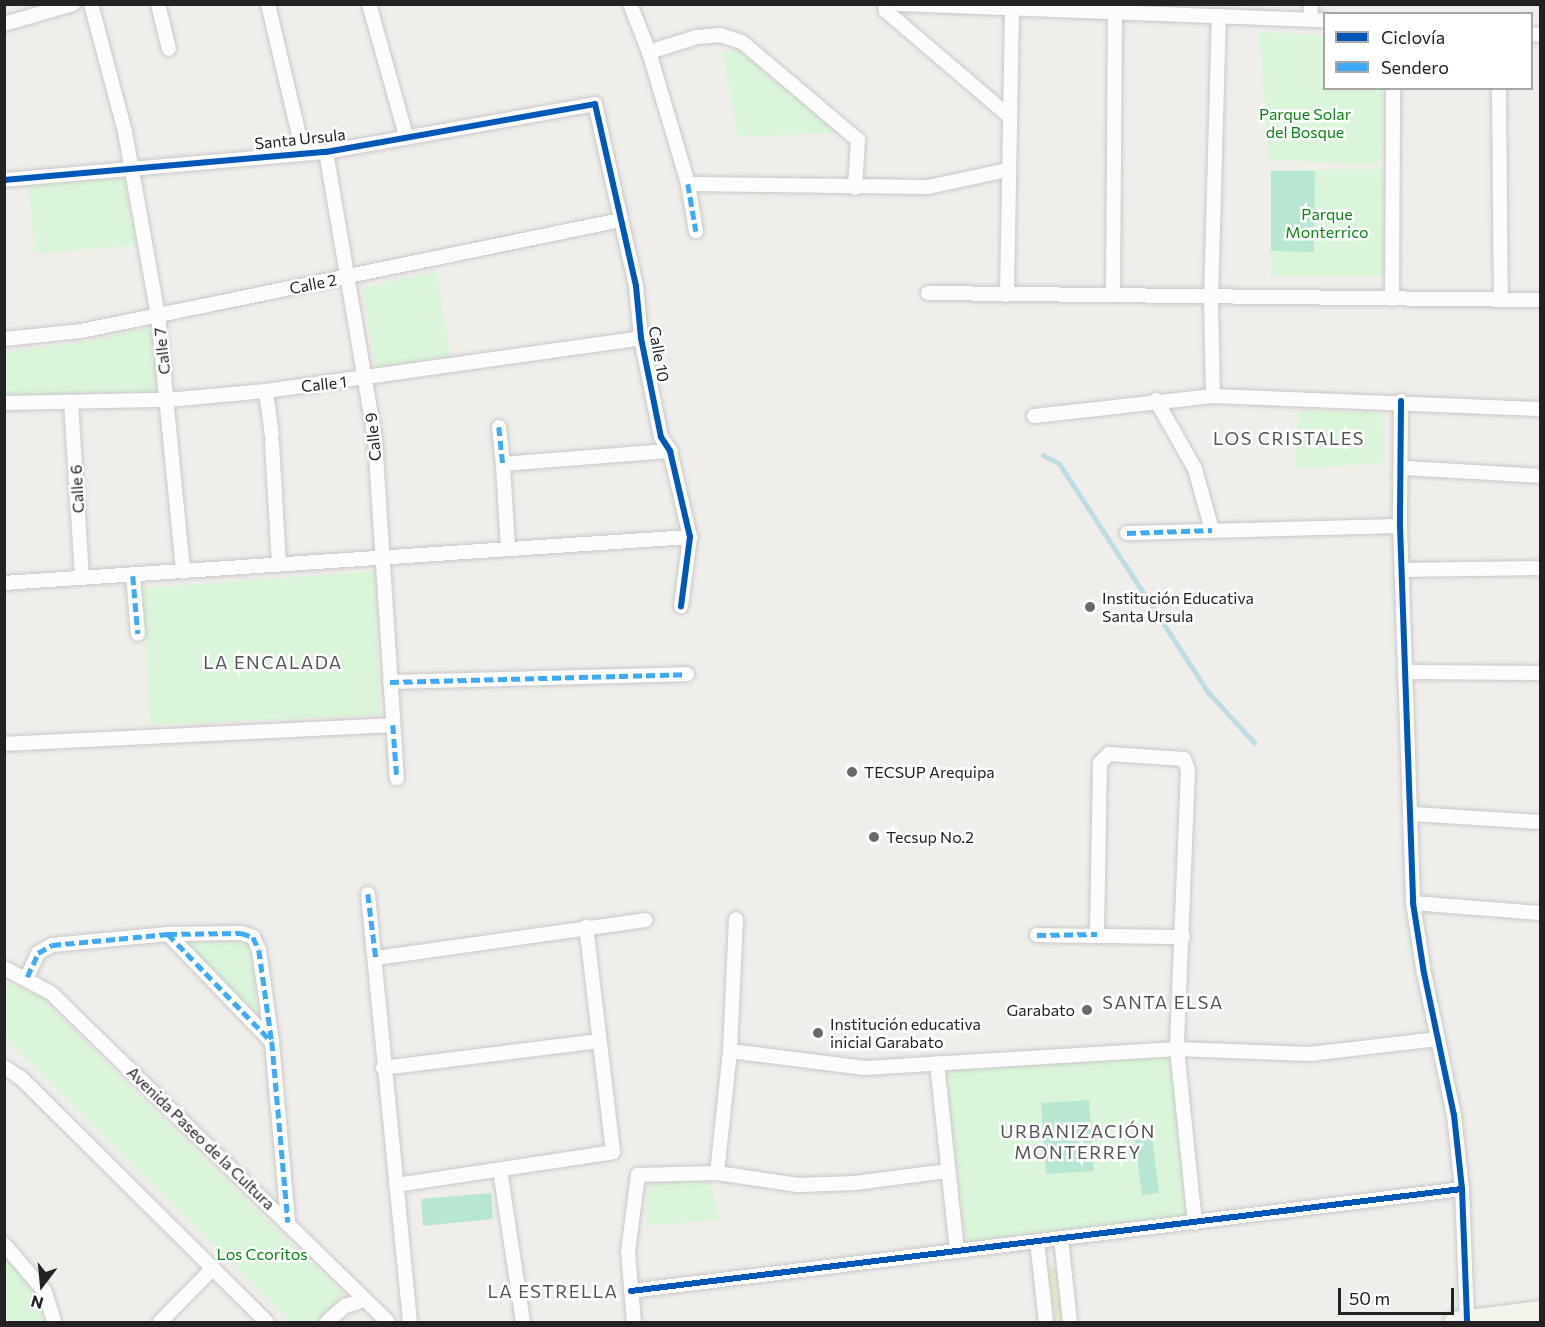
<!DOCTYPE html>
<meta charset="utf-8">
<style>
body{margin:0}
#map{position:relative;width:1545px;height:1327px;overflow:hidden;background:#f0eeeb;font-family:Commissioner,sans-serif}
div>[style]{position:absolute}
.grass>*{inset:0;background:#ddeccb}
.park>*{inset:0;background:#daf5da}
.pitch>*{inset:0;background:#b7e6d2}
.stream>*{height:4.5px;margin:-2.25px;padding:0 2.25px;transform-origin:2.25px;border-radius:2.25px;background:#bfdbe3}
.roads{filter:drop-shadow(0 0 2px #c9c8c7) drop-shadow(0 0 2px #c9c8c7)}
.street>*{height:14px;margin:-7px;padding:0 7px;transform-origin:7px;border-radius:7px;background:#fdfcfc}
.secondary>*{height:20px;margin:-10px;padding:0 10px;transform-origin:10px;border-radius:10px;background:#f4f4ed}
.quiet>*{height:4.5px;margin-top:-2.25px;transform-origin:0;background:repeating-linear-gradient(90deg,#3fa9f5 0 9px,transparent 0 13.5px)}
.cycleway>*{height:6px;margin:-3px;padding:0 3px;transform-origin:3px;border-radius:3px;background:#0057b8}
.dots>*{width:16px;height:16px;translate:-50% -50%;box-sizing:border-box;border:3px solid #fff;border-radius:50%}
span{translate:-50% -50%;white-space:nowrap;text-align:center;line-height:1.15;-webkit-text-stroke:5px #fff;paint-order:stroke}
.park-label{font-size:16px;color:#0c8416}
.street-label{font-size:16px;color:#222}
.poi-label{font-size:16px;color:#222}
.left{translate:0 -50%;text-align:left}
.right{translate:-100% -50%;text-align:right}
.neighbourhood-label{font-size:18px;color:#555;letter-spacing:1.5px}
.frame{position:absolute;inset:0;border:6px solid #222;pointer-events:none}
.legend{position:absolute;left:1323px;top:12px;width:210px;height:78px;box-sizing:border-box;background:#fff;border:2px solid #a7a7a7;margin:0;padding:8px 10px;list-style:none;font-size:18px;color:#222}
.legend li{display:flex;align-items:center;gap:12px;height:30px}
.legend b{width:30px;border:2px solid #a7a7a7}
.north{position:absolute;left:12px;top:1255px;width:60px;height:60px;-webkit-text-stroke:4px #fff;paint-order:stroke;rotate:196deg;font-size:16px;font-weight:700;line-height:24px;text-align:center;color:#222}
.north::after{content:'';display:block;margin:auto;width:21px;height:27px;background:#222;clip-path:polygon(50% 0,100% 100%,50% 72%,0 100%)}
.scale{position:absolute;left:1338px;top:1288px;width:116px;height:27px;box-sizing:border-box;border:3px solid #222;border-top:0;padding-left:8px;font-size:18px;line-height:21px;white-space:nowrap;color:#222;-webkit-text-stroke:4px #fff;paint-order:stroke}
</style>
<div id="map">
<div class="grass">
<div style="clip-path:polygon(1058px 1267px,1064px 1322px,1055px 1322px,1048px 1268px)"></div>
</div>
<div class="park">
<div style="clip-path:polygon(1259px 32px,1324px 35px,1324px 88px,1383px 89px,1380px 165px,1269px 160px)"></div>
<div style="clip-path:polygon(723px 51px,740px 52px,841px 133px,738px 137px)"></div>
<div style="clip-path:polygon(1384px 169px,1385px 276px,1271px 276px,1270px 170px)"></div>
<div style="clip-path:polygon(124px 179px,136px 245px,35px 254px,28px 185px)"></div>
<div style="clip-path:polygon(436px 271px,451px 356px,376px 369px,362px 288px)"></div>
<div style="clip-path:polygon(153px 326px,160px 394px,5px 397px,4px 352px,95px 340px)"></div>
<div style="clip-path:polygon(1299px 410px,1383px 413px,1384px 463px,1295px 469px)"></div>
<div style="clip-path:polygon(376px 571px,380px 715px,150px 725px,142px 588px)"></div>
<div style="clip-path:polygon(249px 941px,258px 1016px,185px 942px)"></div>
<div style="clip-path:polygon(4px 982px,39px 996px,342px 1293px,339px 1303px,318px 1322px,291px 1322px,5px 1038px)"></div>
<div style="clip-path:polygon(1171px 1057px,1189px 1216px,966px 1242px,945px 1070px)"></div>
<div style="clip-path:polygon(667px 1181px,711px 1182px,720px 1220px,646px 1226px,648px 1191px,654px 1183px)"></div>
<div style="clip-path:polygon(4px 1253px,32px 1288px,49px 1322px,5px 1322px)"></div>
</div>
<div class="pitch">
<div style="clip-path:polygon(1271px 171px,1315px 171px,1314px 252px,1271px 251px)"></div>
<div style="clip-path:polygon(1089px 1100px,1094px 1171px,1046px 1174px,1041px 1103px)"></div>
<div style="clip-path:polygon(1152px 1138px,1159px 1193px,1142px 1195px,1135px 1140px)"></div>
<div style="clip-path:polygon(491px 1193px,493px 1219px,423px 1226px,421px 1199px)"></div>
</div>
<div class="stream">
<div style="left:1043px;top:455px;width:18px;rotate:27deg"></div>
<div style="left:1059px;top:463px;width:275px;rotate:56.9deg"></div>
<div style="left:1209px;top:693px;width:67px;rotate:47.4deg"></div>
</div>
<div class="roads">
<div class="street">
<div style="left:91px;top:4px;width:132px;rotate:75.1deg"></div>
<div style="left:125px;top:132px;width:186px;rotate:79.8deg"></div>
<div style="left:158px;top:315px;width:258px;rotate:84.4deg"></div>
<div style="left:158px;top:4px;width:46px;rotate:76.3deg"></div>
<div style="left:268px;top:4px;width:152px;rotate:76.7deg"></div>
<div style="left:369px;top:4px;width:137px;rotate:74.3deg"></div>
<div style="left:630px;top:4px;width:52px;rotate:68.4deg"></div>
<div style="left:649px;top:52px;width:138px;rotate:73.5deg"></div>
<div style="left:688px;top:184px;width:48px;rotate:80.3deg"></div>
<div style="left:885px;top:4px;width:7px;rotate:82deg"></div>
<div style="left:886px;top:11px;width:162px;rotate:40.5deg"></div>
<div style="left:899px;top:4px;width:425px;rotate:2.2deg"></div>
<div style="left:1310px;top:20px;width:16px;rotate:-86deg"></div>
<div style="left:4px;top:24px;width:72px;rotate:-16.2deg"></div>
<div style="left:1532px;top:34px;width:8px;rotate:7deg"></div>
<div style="left:649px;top:52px;width:50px;rotate:-17.4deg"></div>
<div style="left:697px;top:37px;width:23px;rotate:-5deg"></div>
<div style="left:720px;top:35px;width:23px;rotate:18deg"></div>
<div style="left:742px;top:42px;width:152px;rotate:40.2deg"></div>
<div style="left:858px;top:140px;width:48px;rotate:93.6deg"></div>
<div style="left:1499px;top:88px;width:211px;rotate:89.5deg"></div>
<div style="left:326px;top:152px;width:292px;rotate:80.3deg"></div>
<div style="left:375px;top:440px;width:339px;rotate:86.3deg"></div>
<div style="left:4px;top:180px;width:323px;rotate:-5deg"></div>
<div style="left:326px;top:152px;width:273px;rotate:-10.1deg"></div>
<div style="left:595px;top:104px;width:187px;rotate:77.3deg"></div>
<div style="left:636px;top:286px;width:52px;rotate:84.5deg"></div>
<div style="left:641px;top:338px;width:101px;rotate:78.6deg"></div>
<div style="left:661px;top:437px;width:17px;rotate:57deg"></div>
<div style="left:670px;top:451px;width:88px;rotate:76.9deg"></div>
<div style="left:690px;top:537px;width:70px;rotate:97.4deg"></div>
<div style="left:688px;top:184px;width:240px;rotate:0.7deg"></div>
<div style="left:928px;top:187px;width:81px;rotate:-12.1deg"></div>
<div style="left:928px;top:293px;width:612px;rotate:0.66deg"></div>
<div style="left:1007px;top:295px;width:291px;rotate:-89deg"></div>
<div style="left:1113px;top:295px;width:289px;rotate:-89.6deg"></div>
<div style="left:1392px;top:299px;width:211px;rotate:-89.7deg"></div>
<div style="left:4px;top:339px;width:77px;rotate:-5.9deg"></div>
<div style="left:81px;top:331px;width:551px;rotate:-11.62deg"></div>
<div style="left:266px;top:391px;width:45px;rotate:82.4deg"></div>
<div style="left:1213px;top:396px;width:97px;rotate:-91.2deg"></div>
<div style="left:1211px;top:299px;width:283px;rotate:-88.4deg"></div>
<div style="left:1156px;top:400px;width:79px;rotate:60.5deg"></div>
<div style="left:1195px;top:469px;width:63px;rotate:74.4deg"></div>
<div style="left:1401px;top:401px;width:125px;rotate:90.5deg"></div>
<div style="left:1400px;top:526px;width:377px;rotate:88deg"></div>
<div style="left:1413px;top:903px;width:71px;rotate:81.1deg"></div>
<div style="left:1424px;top:973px;width:145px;rotate:78.1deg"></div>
<div style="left:1454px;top:1115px;width:74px;rotate:83.8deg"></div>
<div style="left:1462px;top:1189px;width:133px;rotate:87.8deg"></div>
<div style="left:71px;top:402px;width:175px;rotate:86.4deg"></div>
<div style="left:4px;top:403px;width:163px;rotate:-1.1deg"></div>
<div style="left:167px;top:400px;width:99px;rotate:-5.2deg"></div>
<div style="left:266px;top:391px;width:379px;rotate:-8deg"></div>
<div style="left:1034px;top:416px;width:180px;rotate:-6.4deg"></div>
<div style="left:1213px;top:396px;width:327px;rotate:2.3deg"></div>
<div style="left:499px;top:427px;width:37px;rotate:84deg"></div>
<div style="left:272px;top:443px;width:122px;rotate:86.7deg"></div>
<div style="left:1403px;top:468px;width:137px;rotate:3.3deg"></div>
<div style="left:1127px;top:533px;width:273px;rotate:-1.5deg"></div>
<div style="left:508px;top:549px;width:85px;rotate:-93.4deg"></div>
<div style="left:503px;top:464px;width:168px;rotate:-4.5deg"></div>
<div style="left:1402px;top:570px;width:138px;rotate:-0.8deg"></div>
<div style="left:133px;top:576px;width:58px;rotate:85.1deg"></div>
<div style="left:4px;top:583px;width:688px;rotate:-3.84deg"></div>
<div style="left:1406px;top:672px;width:134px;rotate:0.4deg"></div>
<div style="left:390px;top:682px;width:297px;rotate:-1.5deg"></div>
<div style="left:4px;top:744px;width:389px;rotate:-2.8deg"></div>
<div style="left:1412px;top:814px;width:128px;rotate:3.6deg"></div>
<div style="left:368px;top:894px;width:430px;rotate:84.4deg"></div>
<div style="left:1413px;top:903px;width:127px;rotate:4.5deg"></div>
<div style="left:168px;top:934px;width:150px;rotate:46.1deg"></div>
<div style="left:1097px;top:934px;width:171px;rotate:-89deg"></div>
<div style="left:1100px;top:763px;width:13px;rotate:-45deg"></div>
<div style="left:1109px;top:754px;width:75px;rotate:3.8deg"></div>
<div style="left:1184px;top:759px;width:12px;rotate:70deg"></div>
<div style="left:1188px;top:770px;width:279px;rotate:92.3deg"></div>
<div style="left:1177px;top:1049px;width:175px;rotate:84.1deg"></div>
<div style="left:1037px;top:935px;width:146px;rotate:0.8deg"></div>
<div style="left:376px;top:958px;width:272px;rotate:-8deg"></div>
<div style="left:4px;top:968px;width:53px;rotate:28deg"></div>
<div style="left:51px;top:993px;width:471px;rotate:44.3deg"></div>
<div style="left:27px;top:977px;width:26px;rotate:-65deg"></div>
<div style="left:38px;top:953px;width:16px;rotate:-30deg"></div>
<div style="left:52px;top:945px;width:117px;rotate:-5.4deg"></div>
<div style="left:168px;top:934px;width:73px;rotate:-0.8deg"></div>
<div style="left:241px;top:933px;width:13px;rotate:18deg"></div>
<div style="left:253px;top:937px;width:14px;rotate:65deg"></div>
<div style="left:259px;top:950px;width:93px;rotate:82deg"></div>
<div style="left:272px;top:1042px;width:181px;rotate:84.9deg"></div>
<div style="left:730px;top:1051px;width:136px;rotate:7.2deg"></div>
<div style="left:865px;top:1068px;width:313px;rotate:-3.5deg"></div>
<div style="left:1177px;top:1049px;width:133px;rotate:2.2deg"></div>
<div style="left:1310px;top:1054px;width:129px;rotate:-6.7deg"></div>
<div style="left:937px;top:1063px;width:189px;rotate:83.9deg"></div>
<div style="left:4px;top:1067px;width:20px;rotate:33deg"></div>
<div style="left:21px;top:1078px;width:346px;rotate:44.8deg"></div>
<div style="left:383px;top:1068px;width:218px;rotate:-7.1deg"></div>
<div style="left:500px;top:1170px;width:154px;rotate:81.4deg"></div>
<div style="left:717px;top:1173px;width:123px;rotate:-83.9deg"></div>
<div style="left:730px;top:1051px;width:132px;rotate:-87.4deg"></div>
<div style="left:396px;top:1185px;width:219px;rotate:-8.6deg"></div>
<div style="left:613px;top:1152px;width:227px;rotate:-96.8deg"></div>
<div style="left:1061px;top:1238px;width:84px;rotate:83.9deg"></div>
<div style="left:1037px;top:1241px;width:81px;rotate:83.7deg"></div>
<div style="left:4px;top:1244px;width:63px;rotate:49.5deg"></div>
<div style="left:45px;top:1292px;width:31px;rotate:73deg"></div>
<div style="left:631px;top:1291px;width:837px;rotate:-7deg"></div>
<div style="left:160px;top:1322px;width:76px;rotate:-45.5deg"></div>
<div style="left:327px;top:1322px;width:24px;rotate:-42deg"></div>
<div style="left:345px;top:1306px;width:21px;rotate:-17deg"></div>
<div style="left:634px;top:1322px;width:70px;rotate:-94.9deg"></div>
<div style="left:628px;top:1252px;width:78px;rotate:-82.6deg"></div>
<div style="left:638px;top:1175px;width:79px;rotate:-1.5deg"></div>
<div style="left:717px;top:1173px;width:82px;rotate:8.4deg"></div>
<div style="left:798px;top:1185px;width:57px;rotate:-2deg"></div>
<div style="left:855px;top:1183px;width:94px;rotate:-7.4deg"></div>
</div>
<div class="secondary">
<div style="left:1454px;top:1322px;width:87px;rotate:-7.3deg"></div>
</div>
</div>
<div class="quiet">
<div style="left:688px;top:184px;width:48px;rotate:80.3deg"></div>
<div style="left:499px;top:427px;width:37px;rotate:84deg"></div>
<div style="left:1127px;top:533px;width:85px;rotate:-2deg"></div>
<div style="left:133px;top:576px;width:58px;rotate:85.1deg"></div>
<div style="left:390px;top:682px;width:297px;rotate:-1.5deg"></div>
<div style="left:393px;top:725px;width:53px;rotate:85.7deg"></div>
<div style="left:368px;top:894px;width:64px;rotate:82.9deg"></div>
<div style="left:168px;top:934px;width:150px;rotate:46.1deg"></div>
<div style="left:1037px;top:935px;width:60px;rotate:-1deg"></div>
<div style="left:27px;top:977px;width:26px;rotate:-65deg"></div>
<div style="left:38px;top:953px;width:16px;rotate:-30deg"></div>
<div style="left:52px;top:945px;width:117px;rotate:-5.4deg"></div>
<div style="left:168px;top:934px;width:73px;rotate:-0.8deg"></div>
<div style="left:241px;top:933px;width:13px;rotate:18deg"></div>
<div style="left:253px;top:937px;width:14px;rotate:65deg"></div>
<div style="left:259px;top:950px;width:93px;rotate:82deg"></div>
<div style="left:272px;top:1042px;width:181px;rotate:84.9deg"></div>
</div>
<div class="cycleway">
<div style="left:4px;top:180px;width:323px;rotate:-5deg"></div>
<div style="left:326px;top:152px;width:273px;rotate:-10.1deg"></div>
<div style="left:595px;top:104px;width:187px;rotate:77.3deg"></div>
<div style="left:636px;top:286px;width:52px;rotate:84.5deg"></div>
<div style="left:641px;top:338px;width:101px;rotate:78.6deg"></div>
<div style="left:661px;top:437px;width:17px;rotate:57deg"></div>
<div style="left:670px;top:451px;width:88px;rotate:76.9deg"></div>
<div style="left:690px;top:537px;width:70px;rotate:97.4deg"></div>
<div style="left:1401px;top:401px;width:125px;rotate:90.5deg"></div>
<div style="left:1400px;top:526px;width:377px;rotate:88deg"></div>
<div style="left:1413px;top:903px;width:71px;rotate:81.1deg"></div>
<div style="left:1424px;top:973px;width:145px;rotate:78.1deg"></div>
<div style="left:1454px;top:1115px;width:74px;rotate:83.8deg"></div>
<div style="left:1462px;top:1189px;width:133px;rotate:87.8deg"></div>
<div style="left:631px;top:1291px;width:837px;rotate:-7deg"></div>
</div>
<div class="dots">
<div style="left:1090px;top:607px;background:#6a6968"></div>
<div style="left:852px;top:772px;background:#6a6968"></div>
<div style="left:874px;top:837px;background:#6a6968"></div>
<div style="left:1087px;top:1010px;background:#6a6968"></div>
<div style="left:818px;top:1033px;background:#6a6968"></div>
</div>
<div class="park-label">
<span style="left:1305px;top:123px">Parque Solar<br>del Bosque</span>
<span style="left:1327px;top:223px">Parque<br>Monterrico</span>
<span style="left:262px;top:1254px">Los Ccoritos</span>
</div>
<div class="street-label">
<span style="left:300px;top:139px;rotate:-6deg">Santa Ursula</span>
<span style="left:313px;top:284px;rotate:-11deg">Calle 2</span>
<span style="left:162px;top:351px;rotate:-96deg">Calle 7</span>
<span style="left:659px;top:354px;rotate:80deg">Calle 10</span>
<span style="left:324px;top:384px;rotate:-6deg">Calle 1</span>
<span style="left:373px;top:437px;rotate:-96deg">Calle 9</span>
<span style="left:77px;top:489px;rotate:-93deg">Calle 6</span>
<span style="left:201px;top:1138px;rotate:44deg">Avenida Paseo de la Cultura</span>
</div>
<div class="poi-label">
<span class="left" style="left:1102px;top:607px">Institución Educativa<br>Santa Ursula</span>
<span class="left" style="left:864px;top:772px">TECSUP Arequipa</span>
<span class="left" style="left:886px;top:837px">Tecsup No.2</span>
<span class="right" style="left:1075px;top:1010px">Garabato</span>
<span class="left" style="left:830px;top:1033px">Institución educativa<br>inicial Garabato</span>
</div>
<div class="neighbourhood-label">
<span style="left:1289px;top:438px">LOS CRISTALES</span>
<span style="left:273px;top:662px">LA ENCALADA</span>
<span style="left:1163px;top:1002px">SANTA ELSA</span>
<span style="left:1078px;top:1142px">URBANIZACIÓN<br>MONTERREY</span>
<span style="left:553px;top:1291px">LA ESTRELLA</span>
</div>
<div class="frame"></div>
<ul class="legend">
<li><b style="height:8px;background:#0057b8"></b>Ciclovía</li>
<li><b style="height:8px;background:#3fa9f5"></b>Sendero</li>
</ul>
<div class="north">N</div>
<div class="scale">50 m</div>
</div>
